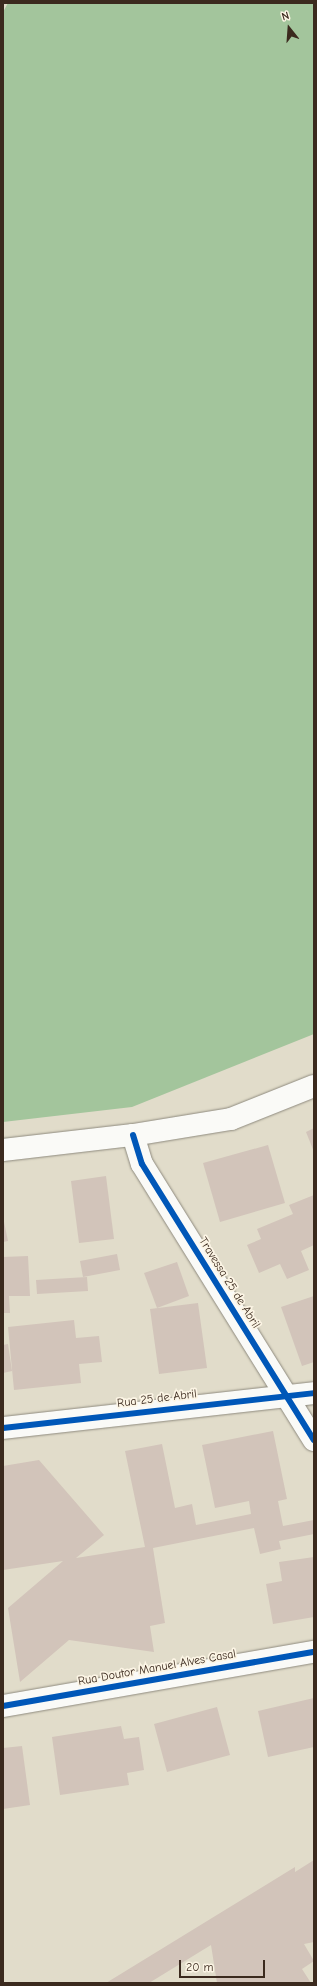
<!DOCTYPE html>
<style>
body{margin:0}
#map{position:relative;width:317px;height:1986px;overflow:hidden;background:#e1dcca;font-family:"Comic Neue",sans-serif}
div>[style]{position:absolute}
.forest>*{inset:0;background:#a3c59c}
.building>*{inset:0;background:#d2c4ba}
.roads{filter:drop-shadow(0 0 1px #8e8a7e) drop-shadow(0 0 1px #8e8a7e)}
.street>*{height:22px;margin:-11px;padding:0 11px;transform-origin:11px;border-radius:11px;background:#fafaf7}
.secondary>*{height:22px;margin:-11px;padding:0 11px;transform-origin:11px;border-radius:11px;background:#fafaf7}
.cycleway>*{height:6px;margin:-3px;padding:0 3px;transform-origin:3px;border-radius:3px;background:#0057b8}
span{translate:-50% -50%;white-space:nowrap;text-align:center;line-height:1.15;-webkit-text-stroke:3.5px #fcf5e5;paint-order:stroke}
.street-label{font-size:12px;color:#3b2a1e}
.frame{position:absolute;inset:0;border:4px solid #3b2a1e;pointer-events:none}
.north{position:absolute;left:269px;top:8px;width:40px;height:40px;-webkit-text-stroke:3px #fcf5e5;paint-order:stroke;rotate:343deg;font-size:11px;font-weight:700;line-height:16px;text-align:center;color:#3b2a1e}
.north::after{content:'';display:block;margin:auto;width:14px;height:18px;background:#3b2a1e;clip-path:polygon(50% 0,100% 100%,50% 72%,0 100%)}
.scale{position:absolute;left:179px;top:1960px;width:86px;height:18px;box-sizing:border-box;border:2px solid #3b2a1e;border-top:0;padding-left:5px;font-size:12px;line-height:14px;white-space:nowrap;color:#3b2a1e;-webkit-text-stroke:3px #fcf5e5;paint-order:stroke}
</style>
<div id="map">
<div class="forest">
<div style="clip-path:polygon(8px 3px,314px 3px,314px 1034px,132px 1107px,3px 1122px,3px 12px)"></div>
</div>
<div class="building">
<div style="clip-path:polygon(314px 1128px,314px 1152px,306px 1132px)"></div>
<div style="clip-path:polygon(268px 1145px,285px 1203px,220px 1222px,203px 1163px)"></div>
<div style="clip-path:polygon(106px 1176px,114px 1239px,79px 1243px,71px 1181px)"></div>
<div style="clip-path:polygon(314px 1195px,314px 1245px,301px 1251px,309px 1270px,287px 1279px,280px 1264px,259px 1273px,247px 1245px,261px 1239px,257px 1229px,293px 1214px,289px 1205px)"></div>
<div style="clip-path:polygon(3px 1217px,8px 1241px,3px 1242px)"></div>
<div style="clip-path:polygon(117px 1254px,120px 1270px,83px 1277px,80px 1261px)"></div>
<div style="clip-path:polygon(28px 1256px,30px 1296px,9px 1296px,10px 1313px,3px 1313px,3px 1257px)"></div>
<div style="clip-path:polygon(177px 1262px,189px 1296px,157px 1308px,144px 1273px)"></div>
<div style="clip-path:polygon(87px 1277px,88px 1291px,37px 1294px,36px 1280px)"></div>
<div style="clip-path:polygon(314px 1296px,314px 1362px,302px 1366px,281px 1307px)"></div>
<div style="clip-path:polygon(198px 1303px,207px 1368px,159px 1374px,150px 1309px)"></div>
<div style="clip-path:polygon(74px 1320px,76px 1338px,99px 1336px,102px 1362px,79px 1364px,81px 1383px,14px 1390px,8px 1327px)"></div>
<div style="clip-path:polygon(8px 1344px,12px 1371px,3px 1373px,3px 1345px)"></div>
<div style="clip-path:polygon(273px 1431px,287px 1499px,278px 1501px,283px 1526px,314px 1520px,314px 1534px,279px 1541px,281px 1549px,260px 1554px,254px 1528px,153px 1548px,165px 1623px,150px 1626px,154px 1652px,69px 1640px,20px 1682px,8px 1608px,63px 1561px,3px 1570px,3px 1466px,39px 1460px,104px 1535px,76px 1558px,145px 1547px,125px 1451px,162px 1444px,175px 1508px,192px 1504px,196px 1525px,251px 1514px,249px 1501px,215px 1508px,202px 1445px)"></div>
<div style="clip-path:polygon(314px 1557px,314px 1617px,273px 1624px,266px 1584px,282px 1581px,279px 1562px)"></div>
<div style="clip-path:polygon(314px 1698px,314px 1747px,268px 1757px,258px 1711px)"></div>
<div style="clip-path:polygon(217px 1707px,230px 1755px,167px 1772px,154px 1724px)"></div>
<div style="clip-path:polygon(121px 1726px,124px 1739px,139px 1737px,144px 1770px,127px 1773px,129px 1785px,60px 1795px,52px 1737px)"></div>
<div style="clip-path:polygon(22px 1746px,30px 1805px,3px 1809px,3px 1748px)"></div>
<div style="clip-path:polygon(314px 1860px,314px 1942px,304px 1944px,314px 1961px,302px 1969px,311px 1983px,217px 1983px,211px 1945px,149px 1983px,106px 1983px,295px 1867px,295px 1872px)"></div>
</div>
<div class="roads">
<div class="street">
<div style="left:133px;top:1135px;width:30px;rotate:73deg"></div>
<div style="left:142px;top:1164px;width:325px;rotate:58.1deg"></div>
<div style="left:3px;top:1150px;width:131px;rotate:-6.6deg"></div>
<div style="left:133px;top:1135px;width:99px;rotate:-9.3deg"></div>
<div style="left:231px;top:1119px;width:89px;rotate:-21.7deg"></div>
<div style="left:3px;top:1428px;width:313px;rotate:-6.4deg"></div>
</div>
<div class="secondary">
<div style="left:3px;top:1706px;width:316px;rotate:-9.9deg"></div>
</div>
</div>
<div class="cycleway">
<div style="left:133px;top:1135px;width:30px;rotate:73deg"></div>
<div style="left:142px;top:1164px;width:325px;rotate:58.1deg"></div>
<div style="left:3px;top:1428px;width:313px;rotate:-6.4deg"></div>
<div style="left:3px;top:1706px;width:316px;rotate:-9.9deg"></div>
</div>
<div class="street-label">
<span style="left:229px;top:1283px;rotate:58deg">Travessa 25 de Abril</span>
<span style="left:157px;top:1399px;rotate:-7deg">Rua 25 de Abril</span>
<span style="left:157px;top:1668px;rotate:-10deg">Rua Doutor Manuel Alves Casal</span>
</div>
<div class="frame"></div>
<div class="north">N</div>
<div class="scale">20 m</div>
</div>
